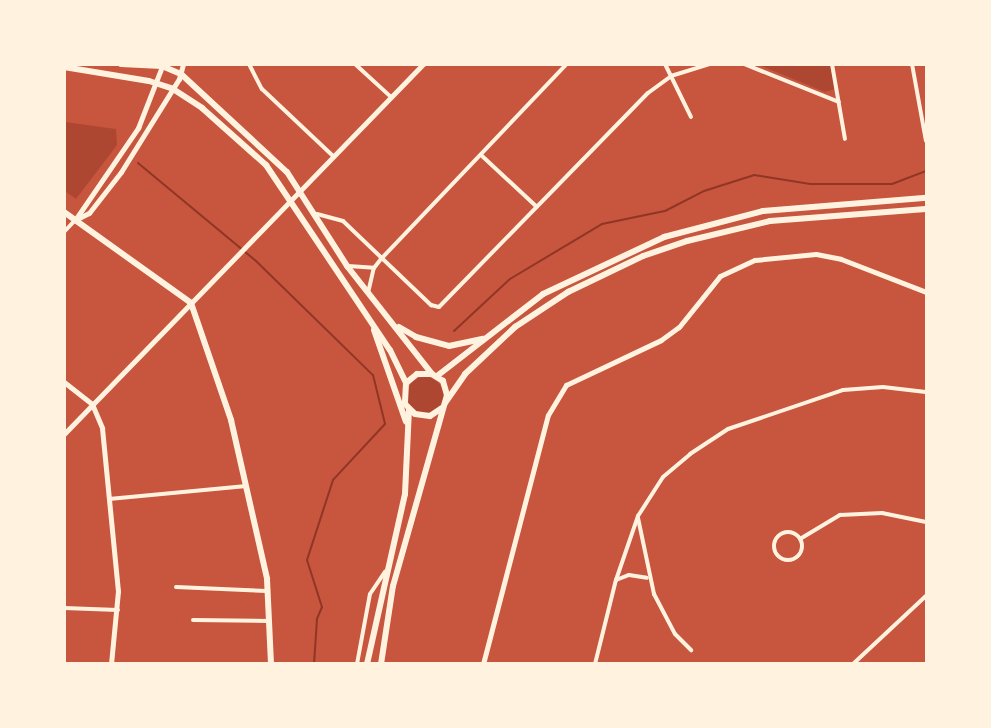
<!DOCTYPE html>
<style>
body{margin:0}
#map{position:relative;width:991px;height:728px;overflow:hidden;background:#c8553d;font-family:Mulish,sans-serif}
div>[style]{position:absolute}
.green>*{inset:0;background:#ae4732}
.round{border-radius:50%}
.stream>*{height:2px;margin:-1px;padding:0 1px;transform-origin:1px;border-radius:1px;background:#8f3625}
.minor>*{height:4px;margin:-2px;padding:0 2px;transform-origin:2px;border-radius:2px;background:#fff3e0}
.minor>.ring{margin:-2px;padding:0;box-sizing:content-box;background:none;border:4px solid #fff3e0;border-radius:50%}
.tertiary>*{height:5px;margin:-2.5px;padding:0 2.5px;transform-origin:2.5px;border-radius:2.5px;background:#fff3e0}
.secondary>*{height:6px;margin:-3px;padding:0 3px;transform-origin:3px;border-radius:3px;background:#fff3e0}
.primary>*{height:6px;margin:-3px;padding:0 3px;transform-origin:3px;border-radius:3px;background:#fff3e0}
span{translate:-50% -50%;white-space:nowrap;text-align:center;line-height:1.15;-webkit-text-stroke:4.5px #fff3e0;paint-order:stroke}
.frame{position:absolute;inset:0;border:66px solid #fff3e0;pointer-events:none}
</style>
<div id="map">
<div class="green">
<div style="clip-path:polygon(759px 65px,830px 65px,835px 89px,825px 92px)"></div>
<div style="clip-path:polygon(65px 122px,116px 129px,117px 145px,76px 199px,65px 191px)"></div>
<div class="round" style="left:407px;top:377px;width:36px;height:36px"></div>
</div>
<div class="stream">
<div style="left:138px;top:163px;width:153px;rotate:39.7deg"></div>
<div style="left:256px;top:261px;width:163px;rotate:44.3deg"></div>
<div style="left:373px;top:375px;width:50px;rotate:76.2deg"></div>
<div style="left:385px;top:424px;width:76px;rotate:132.9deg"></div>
<div style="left:333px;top:480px;width:84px;rotate:108deg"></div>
<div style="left:307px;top:560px;width:49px;rotate:72.3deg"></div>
<div style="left:322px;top:607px;width:13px;rotate:113deg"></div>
<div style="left:317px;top:619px;width:45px;rotate:93.8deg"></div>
<div style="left:454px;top:331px;width:76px;rotate:-42.9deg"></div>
<div style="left:510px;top:279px;width:107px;rotate:-30.9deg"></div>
<div style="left:602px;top:224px;width:64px;rotate:-11.7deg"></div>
<div style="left:665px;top:211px;width:44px;rotate:-27.1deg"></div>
<div style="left:704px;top:191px;width:52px;rotate:-17.7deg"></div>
<div style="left:754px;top:175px;width:57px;rotate:9.1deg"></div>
<div style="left:810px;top:184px;width:82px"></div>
<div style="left:892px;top:184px;width:36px;rotate:-21deg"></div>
</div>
<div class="minor">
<div style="left:249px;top:64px;width:28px;rotate:63deg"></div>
<div style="left:262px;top:89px;width:98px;rotate:43.3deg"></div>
<div style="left:355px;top:64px;width:49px;rotate:42.5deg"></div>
<div style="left:665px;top:64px;width:59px;rotate:63.9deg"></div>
<div style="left:744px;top:64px;width:102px;rotate:21.8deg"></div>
<div style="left:832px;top:64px;width:76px;rotate:80.2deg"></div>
<div style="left:912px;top:64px;width:78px;rotate:79.7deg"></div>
<div style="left:481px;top:155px;width:76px;rotate:42.9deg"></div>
<div style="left:317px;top:214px;width:27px;rotate:15deg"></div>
<div style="left:343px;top:221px;width:122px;rotate:43.7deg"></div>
<div style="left:431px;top:305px;width:8px;rotate:14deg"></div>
<div style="left:439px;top:307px;width:299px;rotate:-45.7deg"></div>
<div style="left:648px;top:93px;width:29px;rotate:-36deg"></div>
<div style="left:671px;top:76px;width:41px;rotate:-17.1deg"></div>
<div style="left:64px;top:232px;width:16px;rotate:-47deg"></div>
<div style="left:348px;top:266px;width:26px;rotate:4deg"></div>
<div style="left:368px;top:293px;width:26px;rotate:-77deg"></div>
<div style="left:374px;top:268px;width:11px;rotate:-52deg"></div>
<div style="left:381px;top:259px;width:269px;rotate:-46.4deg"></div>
<div style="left:109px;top:499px;width:138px;rotate:-5.4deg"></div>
<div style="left:638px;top:518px;width:78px;rotate:78.1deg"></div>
<div style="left:654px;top:594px;width:45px;rotate:62.3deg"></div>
<div style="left:675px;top:634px;width:23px;rotate:45deg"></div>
<div class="ring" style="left:774px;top:532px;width:24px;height:24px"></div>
<div style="left:800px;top:539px;width:47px;rotate:-31deg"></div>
<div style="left:840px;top:515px;width:42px;rotate:-2.7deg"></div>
<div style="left:882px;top:513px;width:45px;rotate:11.6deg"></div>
<div style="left:616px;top:580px;width:14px;rotate:-21deg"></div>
<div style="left:629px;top:575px;width:18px;rotate:9deg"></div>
<div style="left:176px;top:587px;width:91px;rotate:2.5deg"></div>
<div style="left:64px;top:608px;width:54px;rotate:2.1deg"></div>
<div style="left:193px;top:620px;width:77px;rotate:0.7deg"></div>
<div style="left:357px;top:664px;width:71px;rotate:-79.5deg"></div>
<div style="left:370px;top:594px;width:27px;rotate:-56deg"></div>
<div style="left:595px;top:664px;width:87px;rotate:-76deg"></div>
<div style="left:616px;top:580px;width:68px;rotate:-71deg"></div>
<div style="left:638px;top:516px;width:46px;rotate:-57.3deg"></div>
<div style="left:663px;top:477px;width:35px;rotate:-40deg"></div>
<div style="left:690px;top:454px;width:45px;rotate:-33.3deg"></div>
<div style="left:728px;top:429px;width:121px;rotate:-18.7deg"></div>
<div style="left:843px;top:390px;width:40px;rotate:-4.3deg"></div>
<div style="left:883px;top:387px;width:43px;rotate:6.6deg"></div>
<div style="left:853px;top:664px;width:100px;rotate:-43deg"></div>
</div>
<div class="tertiary">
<div style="left:75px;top:220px;width:16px;rotate:-27deg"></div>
<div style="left:89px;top:213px;width:52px;rotate:-52deg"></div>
<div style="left:121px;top:172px;width:110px;rotate:-58.1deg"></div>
<div style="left:179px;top:79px;width:16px;rotate:-75deg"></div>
<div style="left:75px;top:220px;width:112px;rotate:-55.6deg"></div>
<div style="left:138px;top:128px;width:69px;rotate:-68.7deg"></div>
<div style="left:64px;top:382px;width:36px;rotate:38deg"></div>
<div style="left:92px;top:404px;width:26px;rotate:67deg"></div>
<div style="left:102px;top:428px;width:164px;rotate:84.4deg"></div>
<div style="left:118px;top:591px;width:73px;rotate:95.5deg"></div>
<div style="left:64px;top:434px;width:516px;rotate:-45.86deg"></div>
<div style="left:483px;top:664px;width:257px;rotate:-75.4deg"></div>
<div style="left:548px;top:415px;width:35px;rotate:-59deg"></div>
<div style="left:566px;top:385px;width:105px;rotate:-25.3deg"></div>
<div style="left:661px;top:340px;width:22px;rotate:-36deg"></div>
<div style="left:679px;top:327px;width:65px;rotate:-51.2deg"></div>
<div style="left:720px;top:276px;width:38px;rotate:-25deg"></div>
<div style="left:755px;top:260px;width:61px;rotate:-5.6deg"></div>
<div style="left:816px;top:254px;width:25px;rotate:11deg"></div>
<div style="left:841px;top:259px;width:91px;rotate:21.2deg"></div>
</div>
<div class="secondary">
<div style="left:64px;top:212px;width:156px;rotate:35.6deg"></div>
<div style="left:191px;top:303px;width:124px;rotate:71.1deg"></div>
<div style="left:231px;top:420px;width:163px;rotate:77.2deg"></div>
<div style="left:267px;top:579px;width:85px;rotate:87.3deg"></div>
</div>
<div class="primary">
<div style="left:121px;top:64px;width:41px;rotate:2.8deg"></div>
<div style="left:162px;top:66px;width:21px;rotate:23deg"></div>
<div style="left:181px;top:74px;width:144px;rotate:42.8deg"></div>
<div style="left:287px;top:172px;width:112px;rotate:57.4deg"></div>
<div style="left:347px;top:266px;width:137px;rotate:51.8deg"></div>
<div style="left:64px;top:67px;width:86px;rotate:9.4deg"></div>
<div style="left:149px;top:81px;width:25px;rotate:18deg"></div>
<div style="left:173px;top:89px;width:35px;rotate:33deg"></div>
<div style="left:202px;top:108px;width:86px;rotate:41.7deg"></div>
<div style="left:266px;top:165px;width:223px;rotate:56.2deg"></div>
<div style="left:390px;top:350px;width:37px;rotate:64deg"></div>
<div style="left:399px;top:327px;width:20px;rotate:30deg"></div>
<div style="left:416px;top:337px;width:34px;rotate:15deg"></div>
<div style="left:449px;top:346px;width:35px;rotate:-12deg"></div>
<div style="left:374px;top:330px;width:97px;rotate:70.8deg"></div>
<div style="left:437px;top:376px;width:134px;rotate:-37.7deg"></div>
<div style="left:543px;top:294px;width:134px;rotate:-25.2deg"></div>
<div style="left:664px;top:237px;width:102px;rotate:-14.7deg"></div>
<div style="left:763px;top:211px;width:164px;rotate:-4.6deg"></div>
<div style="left:445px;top:403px;width:35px;rotate:-55deg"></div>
<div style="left:465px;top:374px;width:69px;rotate:-43.2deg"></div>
<div style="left:515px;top:327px;width:64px;rotate:-33.4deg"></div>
<div style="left:568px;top:292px;width:83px;rotate:-25.6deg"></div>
<div style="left:643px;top:256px;width:46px;rotate:-18.8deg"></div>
<div style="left:687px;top:241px;width:85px;rotate:-13.5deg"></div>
<div style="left:770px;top:221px;width:156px;rotate:-4.4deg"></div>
<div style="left:367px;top:664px;width:174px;rotate:-77.4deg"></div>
<div style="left:405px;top:494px;width:84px;rotate:-87.3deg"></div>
<div style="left:381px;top:664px;width:79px;rotate:-81.3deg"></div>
<div style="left:393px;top:586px;width:198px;rotate:-74.2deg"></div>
<div style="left:447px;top:395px;width:15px;rotate:-106deg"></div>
<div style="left:443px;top:381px;width:13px;rotate:-148deg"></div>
<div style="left:432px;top:374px;width:15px;rotate:180deg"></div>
<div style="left:417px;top:374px;width:14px;rotate:141deg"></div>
<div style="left:406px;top:383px;width:21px;rotate:93deg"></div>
<div style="left:405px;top:404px;width:14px;rotate:45deg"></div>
<div style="left:415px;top:414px;width:15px;rotate:8deg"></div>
<div style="left:430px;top:416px;width:14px;rotate:-34deg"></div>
</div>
<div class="frame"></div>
</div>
